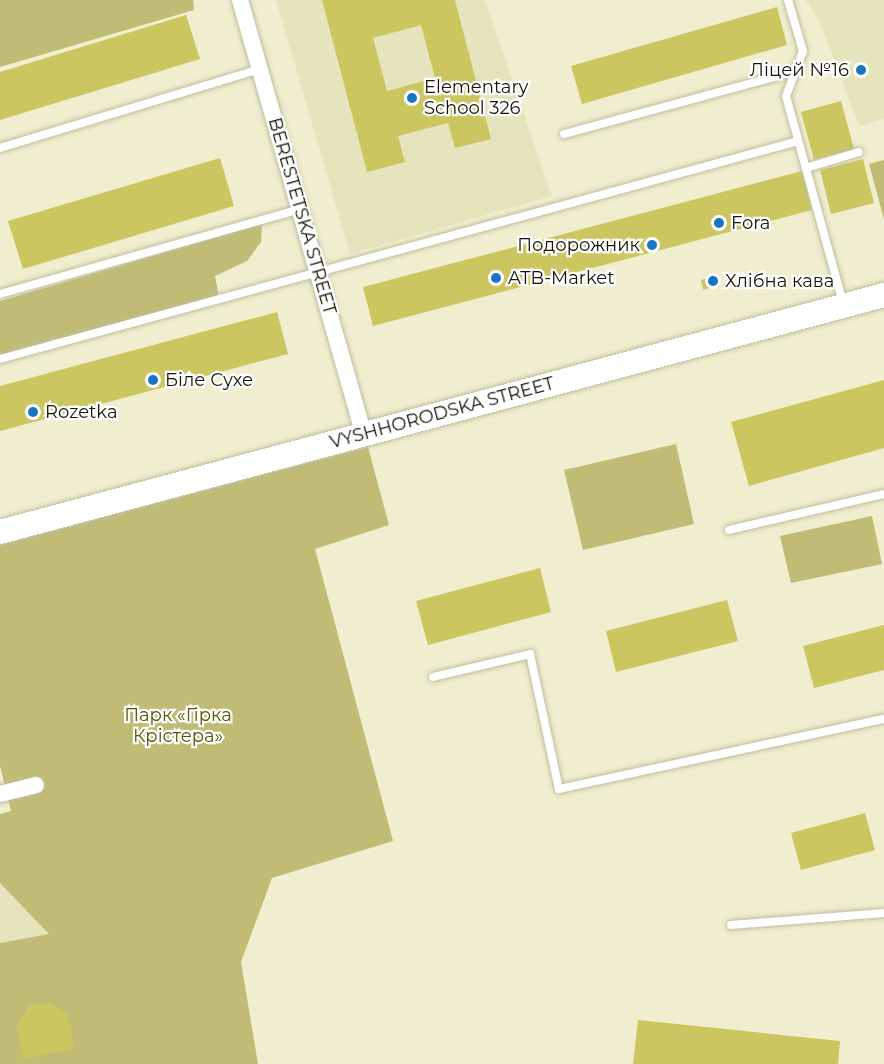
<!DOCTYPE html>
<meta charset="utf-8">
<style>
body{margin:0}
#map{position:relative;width:884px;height:1064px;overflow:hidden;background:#f0eece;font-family:Montserrat,sans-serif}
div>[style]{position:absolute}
.built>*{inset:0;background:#e6e4bc}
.green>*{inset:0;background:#c0bc75}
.building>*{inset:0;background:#ccc661}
.roads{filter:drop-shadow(0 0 2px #bfbe9e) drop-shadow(0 0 2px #bfbe9e)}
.lane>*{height:8px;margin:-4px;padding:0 4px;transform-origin:4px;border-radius:4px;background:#fff}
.street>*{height:16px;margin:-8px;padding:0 8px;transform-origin:8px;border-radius:8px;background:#fff}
.secondary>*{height:24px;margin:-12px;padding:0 12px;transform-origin:12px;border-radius:12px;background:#fff}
.dots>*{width:16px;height:16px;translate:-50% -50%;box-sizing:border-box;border:3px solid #fff;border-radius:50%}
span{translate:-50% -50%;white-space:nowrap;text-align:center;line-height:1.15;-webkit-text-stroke:4.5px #fff;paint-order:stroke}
.poi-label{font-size:18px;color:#151509}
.right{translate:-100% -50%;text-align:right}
.left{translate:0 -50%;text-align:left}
.street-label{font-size:18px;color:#151509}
.park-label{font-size:18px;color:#5a5503}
</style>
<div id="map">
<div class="built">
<div style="clip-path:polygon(276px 0,485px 0,552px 196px,350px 254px)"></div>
<div style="clip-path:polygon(805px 0,884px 0,884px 119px,859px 126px,820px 22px)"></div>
<div style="clip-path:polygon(0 883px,50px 934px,0 943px)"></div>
</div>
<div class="green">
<div style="clip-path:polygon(0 0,193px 0,194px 10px,0 67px)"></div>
<div style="clip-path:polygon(884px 160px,884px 219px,869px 164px)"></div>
<div style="clip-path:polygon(262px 224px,261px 242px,247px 261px,215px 276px,219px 298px,0 355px,0 301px)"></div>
<div style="clip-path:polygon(676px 444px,694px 524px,583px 550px,564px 470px)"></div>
<div style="clip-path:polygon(368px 447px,389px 525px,315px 549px,393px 841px,272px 878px,241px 962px,258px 1064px,0 1064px,0 943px,49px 934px,0 883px,0 814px,11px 811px,0 766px,0 545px)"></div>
<div style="clip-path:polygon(872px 516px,882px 564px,791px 583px,780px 536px)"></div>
</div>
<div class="building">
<div style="clip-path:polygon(evenodd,322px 0,455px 0,491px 139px,455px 148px,448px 123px,398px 136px,405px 162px,367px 172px,322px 0,421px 25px,435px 78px,387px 91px,373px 38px,421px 25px)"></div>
<div style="clip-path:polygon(777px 7px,787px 45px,582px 104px,571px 66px)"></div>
<div style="clip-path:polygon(186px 15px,200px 59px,0 120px,0 72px)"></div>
<div style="clip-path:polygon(841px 101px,854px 149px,814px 160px,801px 112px)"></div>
<div style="clip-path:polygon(220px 158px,234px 206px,23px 269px,8px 221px)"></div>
<div style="clip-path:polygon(863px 159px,874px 203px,831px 214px,820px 170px)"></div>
<div style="clip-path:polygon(802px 171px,812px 210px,373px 326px,363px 287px)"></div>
<div style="clip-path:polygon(717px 275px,720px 285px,703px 290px,701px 280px)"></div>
<div style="clip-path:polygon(277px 312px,288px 354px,0 431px,0 386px)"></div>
<div style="clip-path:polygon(884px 380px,884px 448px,749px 486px,731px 422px)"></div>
<div style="clip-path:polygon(540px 568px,551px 612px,428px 645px,416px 601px)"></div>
<div style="clip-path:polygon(727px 600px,738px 641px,616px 672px,606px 631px)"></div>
<div style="clip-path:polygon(884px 625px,884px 670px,814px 688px,803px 646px)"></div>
<div style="clip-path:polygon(865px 813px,875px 850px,801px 870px,791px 833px)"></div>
<div style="clip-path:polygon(49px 1003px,67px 1013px,74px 1049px,23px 1059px,17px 1026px,28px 1006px)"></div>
<div style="clip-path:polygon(638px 1020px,840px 1041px,838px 1064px,633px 1064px)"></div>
</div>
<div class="roads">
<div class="lane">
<div style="left:788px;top:0;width:53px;rotate:73.6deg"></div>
<div style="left:803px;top:51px;width:48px;rotate:110.7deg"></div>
<div style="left:786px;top:96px;width:215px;rotate:74.6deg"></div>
<div style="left:564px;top:134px;width:240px;rotate:-15.2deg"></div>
<div style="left:0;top:148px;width:272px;rotate:-16.9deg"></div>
<div style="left:806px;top:168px;width:55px;rotate:-16.8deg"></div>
<div style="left:0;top:294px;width:312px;rotate:-15.8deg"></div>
<div style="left:0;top:359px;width:827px;rotate:-15.28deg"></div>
<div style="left:729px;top:530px;width:159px;rotate:-13.1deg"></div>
<div style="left:433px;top:677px;width:100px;rotate:-13.3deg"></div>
<div style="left:530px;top:654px;width:138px;rotate:77.9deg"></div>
<div style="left:559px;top:789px;width:332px;rotate:-12.2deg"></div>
<div style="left:731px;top:925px;width:153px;rotate:-4.5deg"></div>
</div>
<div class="street">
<div style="left:240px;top:0;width:449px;rotate:74.1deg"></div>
<div style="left:0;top:794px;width:37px;rotate:-14deg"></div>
</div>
<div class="secondary">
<div style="left:0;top:532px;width:915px;rotate:-15.01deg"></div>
</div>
</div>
<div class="dots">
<div style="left:861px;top:70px;background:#1875c2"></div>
<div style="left:412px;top:98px;background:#1875c2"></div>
<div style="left:719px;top:223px;background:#1875c2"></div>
<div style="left:652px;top:245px;background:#1875c2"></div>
<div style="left:496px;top:278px;background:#1875c2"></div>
<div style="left:713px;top:281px;background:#1875c2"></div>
<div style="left:153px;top:380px;background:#1875c2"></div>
<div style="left:33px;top:412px;background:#1875c2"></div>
</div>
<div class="poi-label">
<span class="right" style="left:849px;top:70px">Ліцей №16</span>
<span class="left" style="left:424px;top:98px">Elementary<br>School 326</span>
<span class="left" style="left:731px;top:223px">Fora</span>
<span class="right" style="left:640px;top:245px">Подорожник</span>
<span class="left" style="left:508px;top:278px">ATB-Market</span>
<span class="left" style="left:725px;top:281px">Хлібна кава</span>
<span class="left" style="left:165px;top:380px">Біле Сухе</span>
<span class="left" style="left:45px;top:412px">Rozetka</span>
</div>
<div class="street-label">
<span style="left:302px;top:216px;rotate:74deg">BERESTETSKA STREET</span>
<span style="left:442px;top:413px;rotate:-15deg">VYSHHORODSKA STREET</span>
</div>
<div class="park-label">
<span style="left:178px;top:726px">Парк «Гірка<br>Крістера»</span>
</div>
</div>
